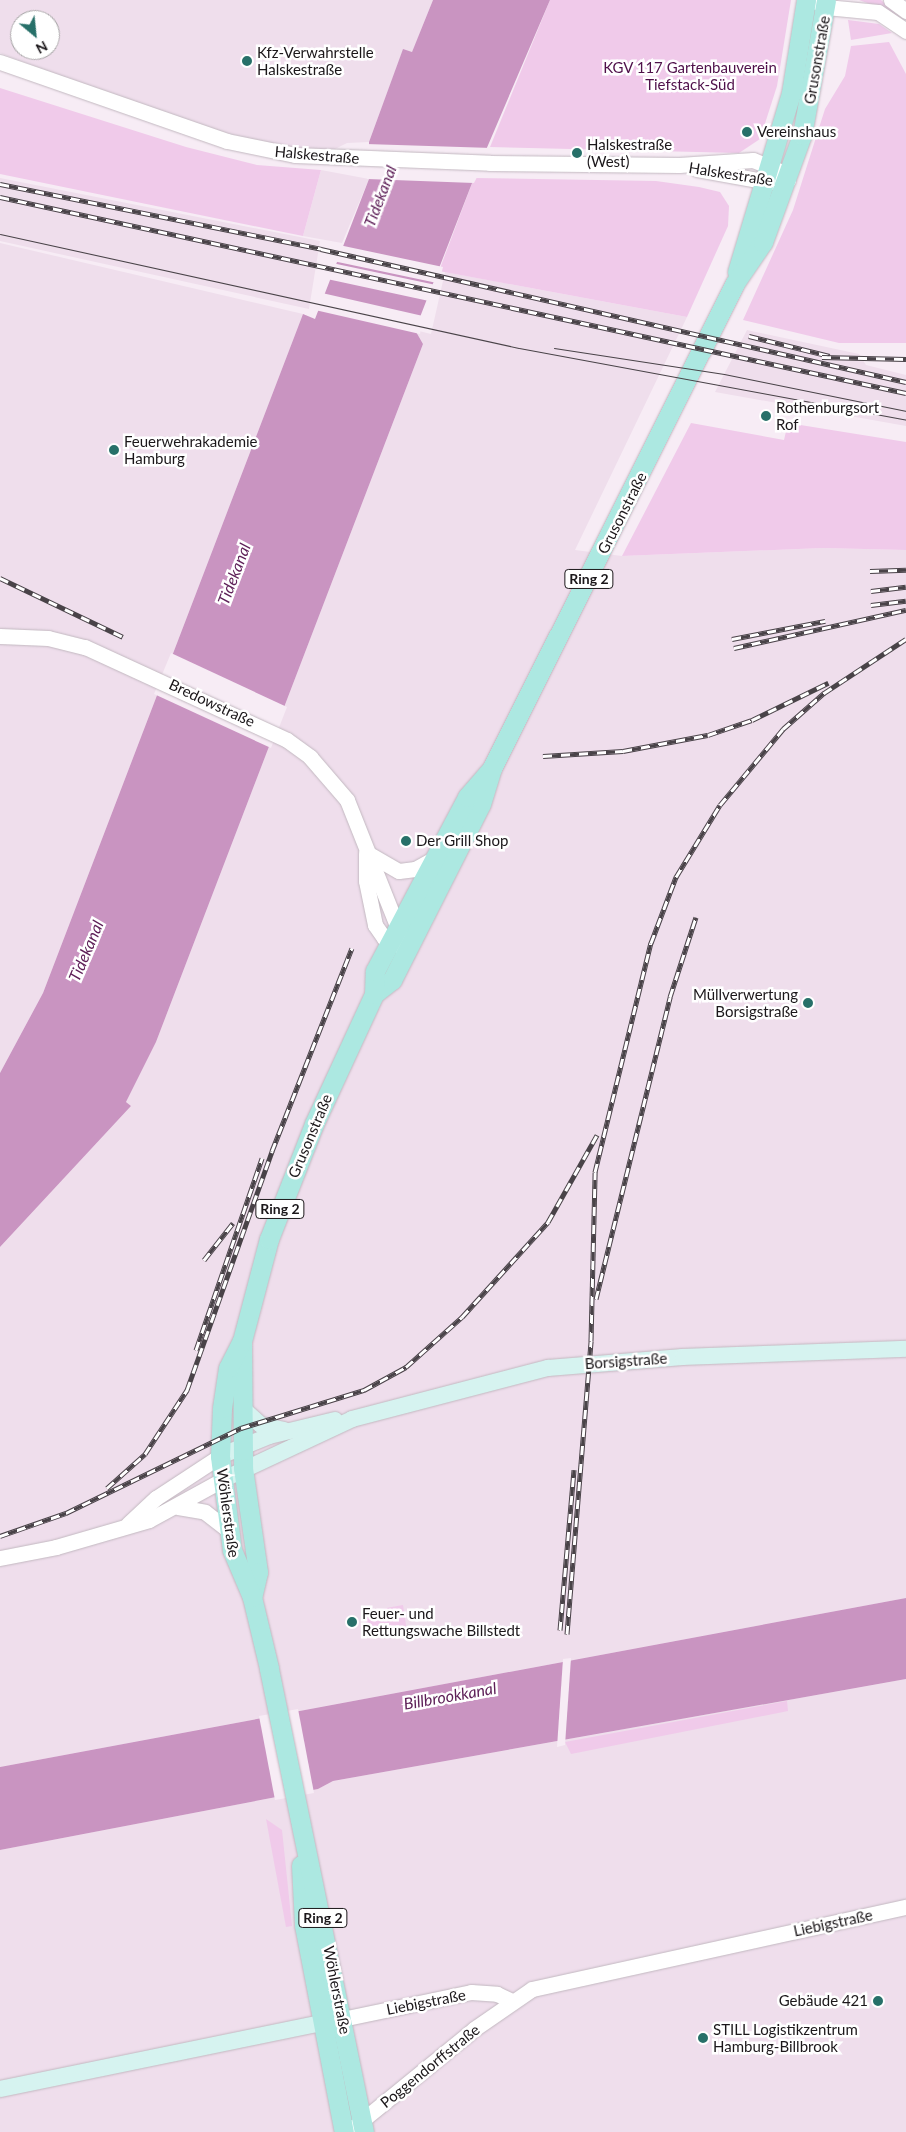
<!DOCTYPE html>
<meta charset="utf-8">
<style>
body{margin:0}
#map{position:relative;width:906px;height:2132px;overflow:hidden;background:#f7ecf5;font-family:Lato,sans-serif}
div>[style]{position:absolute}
.built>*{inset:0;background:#efdeec}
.green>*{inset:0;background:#f0caea}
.water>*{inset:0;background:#c994c1}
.pier>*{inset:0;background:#f7ecf5}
.roads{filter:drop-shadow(0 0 1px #c2b8c0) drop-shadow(0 0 1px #c2b8c0)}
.tertiary>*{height:15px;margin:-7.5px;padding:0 7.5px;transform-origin:7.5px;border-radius:7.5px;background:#fff}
.secondary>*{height:16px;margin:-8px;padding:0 8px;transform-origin:8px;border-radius:8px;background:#d6f3f0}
.primary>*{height:19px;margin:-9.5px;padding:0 9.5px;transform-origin:9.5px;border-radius:9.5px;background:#ace8e1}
.tram>*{height:1px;margin:-0.5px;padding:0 0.5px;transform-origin:0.5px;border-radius:0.5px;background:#494348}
.rail>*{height:5px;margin-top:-2.5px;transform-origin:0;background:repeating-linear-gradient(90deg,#fff 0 9px,#494348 0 18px);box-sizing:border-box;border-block:1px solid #494348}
.dots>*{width:14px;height:14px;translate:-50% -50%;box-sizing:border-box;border:2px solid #fff;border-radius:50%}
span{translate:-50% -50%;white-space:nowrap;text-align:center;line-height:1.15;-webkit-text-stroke:5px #fff;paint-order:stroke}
.shield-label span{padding:1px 4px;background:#fff;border:1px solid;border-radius:4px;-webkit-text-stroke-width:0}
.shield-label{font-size:14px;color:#1b171a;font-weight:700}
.poi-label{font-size:15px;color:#1b171a}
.left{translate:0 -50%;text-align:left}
.right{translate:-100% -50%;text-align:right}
.street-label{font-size:15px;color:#1b171a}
.park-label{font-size:15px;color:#4f104a}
.water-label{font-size:16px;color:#5e2058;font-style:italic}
.north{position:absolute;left:10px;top:10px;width:50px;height:50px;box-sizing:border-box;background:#fff;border:1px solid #a4a2a3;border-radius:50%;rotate:152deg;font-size:14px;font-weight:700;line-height:20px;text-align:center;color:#1b171a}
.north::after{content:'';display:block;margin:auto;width:18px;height:22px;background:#277069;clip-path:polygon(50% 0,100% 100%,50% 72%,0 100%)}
</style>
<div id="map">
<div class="built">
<div style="clip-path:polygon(evenodd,0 0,433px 0,412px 52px,403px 50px,369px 142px,347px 143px,333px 150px,294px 148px,197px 127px,0 53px,0 0,20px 20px,50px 20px,50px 50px,20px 50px,20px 20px)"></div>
<div style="clip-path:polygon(321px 170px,369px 179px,342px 243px,303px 236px)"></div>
<div style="clip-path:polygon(0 178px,320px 241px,309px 309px,0 241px)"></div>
<div style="clip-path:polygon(0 243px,303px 314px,43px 993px,0 1073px)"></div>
<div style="clip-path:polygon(445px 272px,687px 317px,575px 550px,622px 556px,823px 548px,906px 550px,906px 1598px,0 1767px,0 1247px,131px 1106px,126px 1102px,156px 1042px,423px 344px,415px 330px,431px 334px)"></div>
<div style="clip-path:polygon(747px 330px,859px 354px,866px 365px,906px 375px,906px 426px,715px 392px)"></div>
<div style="clip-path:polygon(906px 1679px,906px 2132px,0 2132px,0 1850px,318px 1789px,333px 1781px)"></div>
</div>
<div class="green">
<div style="clip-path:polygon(550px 0,791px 0,777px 86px,760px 139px,739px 153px,490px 147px)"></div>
<div style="clip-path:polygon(859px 0,881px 0,904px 22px,889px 11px)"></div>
<div style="clip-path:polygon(848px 20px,879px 24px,892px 33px,851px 40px)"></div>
<div style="clip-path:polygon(889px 42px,906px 74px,906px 343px,839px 343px,743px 320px,793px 210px,825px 109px,845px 76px,851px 46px)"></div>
<div style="clip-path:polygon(0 88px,186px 147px,257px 165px,321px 170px,303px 236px,0 174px)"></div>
<div style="clip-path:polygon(474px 178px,656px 181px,699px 187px,720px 192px,729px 206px,728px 226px,687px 317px,439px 271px)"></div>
<div style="clip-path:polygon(691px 423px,784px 440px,788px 423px,906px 442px,906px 550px,823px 548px,622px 556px)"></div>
<div style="clip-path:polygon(403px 1605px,407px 1632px,369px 1639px,364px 1612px)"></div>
<div style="clip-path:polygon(787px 1701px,788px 1711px,571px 1754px,565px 1742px)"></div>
<div style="clip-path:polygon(266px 1819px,282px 1830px,292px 1926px,286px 1927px)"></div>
</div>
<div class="water">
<div style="clip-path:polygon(433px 0,550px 0,474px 178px,415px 330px,423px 344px,156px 1042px,126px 1102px,131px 1106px,0 1247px,0 1073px,43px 993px,303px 314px,315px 319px,369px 179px,369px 142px,403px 49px,412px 52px)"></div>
<div style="clip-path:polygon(906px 1598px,906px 1679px,333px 1781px,318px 1789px,0 1850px,0 1767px)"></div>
</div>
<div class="pier">
<div style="clip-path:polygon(366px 144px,492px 148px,474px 183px,367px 179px)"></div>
<div style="clip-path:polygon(339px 245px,443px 267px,442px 271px,437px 283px,333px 261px)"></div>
<div style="clip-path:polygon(332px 263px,436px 285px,429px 301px,327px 279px)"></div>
<div style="clip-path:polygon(322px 293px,423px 316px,420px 334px,315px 310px)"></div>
<div style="clip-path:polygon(171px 653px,287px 707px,271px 748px,154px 694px)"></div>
<div style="clip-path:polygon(571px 1658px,565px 1745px,557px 1747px,563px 1659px)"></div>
<div style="clip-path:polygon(298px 1709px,314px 1793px,275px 1800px,259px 1716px)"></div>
</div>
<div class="roads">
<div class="tertiary">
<div style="left:813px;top:0;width:15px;rotate:28deg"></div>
<div style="left:826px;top:7px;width:52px;rotate:5.5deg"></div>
<div style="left:878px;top:12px;width:34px;rotate:34deg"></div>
<div style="left:891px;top:0;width:19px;rotate:36deg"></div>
<div style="left:0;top:62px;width:240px;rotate:19.2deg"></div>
<div style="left:227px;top:141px;width:69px;rotate:11.6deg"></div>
<div style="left:295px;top:155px;width:195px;rotate:2.3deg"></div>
<div style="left:490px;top:163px;width:189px;rotate:0.6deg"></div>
<div style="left:679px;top:165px;width:74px;rotate:-3.9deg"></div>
<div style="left:753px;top:160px;width:27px;rotate:22deg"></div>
<div style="left:697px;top:169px;width:72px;rotate:10.4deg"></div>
<div style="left:768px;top:182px;width:20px;rotate:-6deg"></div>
<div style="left:0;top:636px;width:48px;rotate:2.4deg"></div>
<div style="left:48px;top:638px;width:38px;rotate:14deg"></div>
<div style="left:85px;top:647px;width:222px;rotate:24.7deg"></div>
<div style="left:287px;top:740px;width:29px;rotate:36deg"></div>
<div style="left:310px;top:757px;width:57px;rotate:49.3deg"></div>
<div style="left:347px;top:800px;width:146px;rotate:68.3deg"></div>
<div style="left:366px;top:853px;width:28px;rotate:90deg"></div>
<div style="left:366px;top:881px;width:45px;rotate:78.4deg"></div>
<div style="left:375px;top:925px;width:16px;rotate:55deg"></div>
<div style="left:384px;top:938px;width:18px;rotate:27deg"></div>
<div style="left:369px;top:854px;width:34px;rotate:30deg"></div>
<div style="left:399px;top:871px;width:16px;rotate:-7deg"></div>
<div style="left:415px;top:869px;width:18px;rotate:-29deg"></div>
<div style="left:178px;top:1507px;width:27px;rotate:10deg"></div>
<div style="left:205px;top:1512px;width:31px;rotate:38deg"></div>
<div style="left:128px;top:1524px;width:38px;rotate:-43deg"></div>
<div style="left:156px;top:1498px;width:77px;rotate:-33.3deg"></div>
<div style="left:0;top:1558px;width:57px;rotate:-11.1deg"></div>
<div style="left:56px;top:1547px;width:97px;rotate:-16.2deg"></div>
<div style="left:149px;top:1520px;width:83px;rotate:-28.7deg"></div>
<div style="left:342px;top:2019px;width:132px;rotate:-11.8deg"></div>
<div style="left:471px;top:1992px;width:26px;rotate:4deg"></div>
<div style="left:497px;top:1994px;width:17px;rotate:25deg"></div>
<div style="left:354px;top:2127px;width:155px;rotate:-39.2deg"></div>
<div style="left:474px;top:2029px;width:70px;rotate:-34.6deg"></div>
<div style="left:532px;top:1989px;width:383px;rotate:-12.4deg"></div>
</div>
<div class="secondary">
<div style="left:242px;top:1408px;width:25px;rotate:42deg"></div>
<div style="left:261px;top:1425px;width:24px;rotate:12deg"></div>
<div style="left:220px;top:1456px;width:53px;rotate:-22.2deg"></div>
<div style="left:269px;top:1436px;width:68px;rotate:-13.6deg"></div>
<div style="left:222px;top:1480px;width:144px;rotate:-25.1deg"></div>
<div style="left:352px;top:1419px;width:203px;rotate:-14.6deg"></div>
<div style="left:548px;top:1368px;width:135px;rotate:-4.7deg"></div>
<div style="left:683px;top:1357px;width:223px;rotate:-2.1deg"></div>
<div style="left:0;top:2089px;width:343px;rotate:-11.6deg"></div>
</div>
<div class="primary">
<div style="left:737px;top:272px;width:187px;rotate:-73.2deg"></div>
<div style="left:791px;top:93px;width:94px;rotate:-80.8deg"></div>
<div style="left:374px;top:994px;width:23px;rotate:-38deg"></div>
<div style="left:392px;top:980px;width:197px;rotate:-63.2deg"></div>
<div style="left:481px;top:804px;width:38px;rotate:-73deg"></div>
<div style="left:492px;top:768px;width:542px;rotate:-63.39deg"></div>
<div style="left:735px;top:283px;width:50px;rotate:-55.7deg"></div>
<div style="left:763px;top:242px;width:114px;rotate:-70deg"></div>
<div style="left:802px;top:135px;width:137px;rotate:-79.9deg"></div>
<div style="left:242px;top:1341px;width:127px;rotate:89.5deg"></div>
<div style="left:243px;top:1468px;width:105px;rotate:81.8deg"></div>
<div style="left:258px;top:1572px;width:26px;rotate:103deg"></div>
<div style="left:301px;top:1865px;width:60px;rotate:87.1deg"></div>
<div style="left:304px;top:1925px;width:211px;rotate:79.1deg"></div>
<div style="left:364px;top:2132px;width:474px;rotate:-101.6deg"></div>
<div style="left:269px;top:1668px;width:73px;rotate:-103.5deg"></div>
<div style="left:252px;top:1597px;width:51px;rotate:-113.1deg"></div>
<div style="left:232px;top:1550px;width:95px;rotate:-97.3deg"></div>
<div style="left:220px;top:1456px;width:48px;rotate:-87.6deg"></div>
<div style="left:222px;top:1408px;width:40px;rotate:-81.5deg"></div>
<div style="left:228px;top:1368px;width:30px;rotate:-63deg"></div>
<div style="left:242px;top:1341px;width:106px;rotate:-75.2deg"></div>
<div style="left:269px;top:1239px;width:123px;rotate:-68.6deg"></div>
<div style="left:314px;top:1124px;width:143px;rotate:-65.2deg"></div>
<div style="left:374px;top:994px;width:23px;rotate:-88deg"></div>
<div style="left:375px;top:971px;width:197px;rotate:-62.1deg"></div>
<div style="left:467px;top:797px;width:38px;rotate:-49deg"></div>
</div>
</div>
<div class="tram">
<div style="left:0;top:234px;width:531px;rotate:12.39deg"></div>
<div style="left:519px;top:348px;width:394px;rotate:10.5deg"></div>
<div style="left:554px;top:348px;width:172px;rotate:8.7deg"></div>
<div style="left:724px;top:374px;width:186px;rotate:11.5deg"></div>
</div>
<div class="rail">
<div style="left:0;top:184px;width:328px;rotate:11.4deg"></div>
<div style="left:321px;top:249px;width:600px;rotate:12.81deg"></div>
<div style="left:0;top:197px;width:927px;rotate:12.21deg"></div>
<div style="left:749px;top:336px;width:83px;rotate:13.9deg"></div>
<div style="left:822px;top:357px;width:84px;rotate:1.4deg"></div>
<div style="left:870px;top:571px;width:36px;rotate:-2deg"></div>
<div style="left:0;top:578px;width:136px;rotate:25.6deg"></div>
<div style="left:871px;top:591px;width:35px;rotate:-7deg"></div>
<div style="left:871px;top:605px;width:35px;rotate:-7deg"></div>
<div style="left:732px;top:639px;width:95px;rotate:-11deg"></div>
<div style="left:734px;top:648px;width:176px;rotate:-12.5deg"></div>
<div style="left:543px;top:756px;width:80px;rotate:-3.6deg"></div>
<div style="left:623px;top:751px;width:86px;rotate:-10.7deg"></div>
<div style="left:708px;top:735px;width:46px;rotate:-18.8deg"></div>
<div style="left:752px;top:720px;width:85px;rotate:-26deg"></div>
<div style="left:204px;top:1260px;width:47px;rotate:-51.9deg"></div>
<div style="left:596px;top:1299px;width:311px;rotate:-76.2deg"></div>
<div style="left:670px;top:997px;width:84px;rotate:-72deg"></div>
<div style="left:196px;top:1350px;width:203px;rotate:-71deg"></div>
<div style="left:107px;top:1488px;width:51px;rotate:-41.8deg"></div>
<div style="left:145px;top:1454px;width:77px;rotate:-56.7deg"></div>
<div style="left:187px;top:1390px;width:254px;rotate:-70.4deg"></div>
<div style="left:272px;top:1151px;width:218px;rotate:-68.5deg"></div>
<div style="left:0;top:1536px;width:70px;rotate:-19.2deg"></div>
<div style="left:66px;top:1513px;width:195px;rotate:-25.9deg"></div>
<div style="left:241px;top:1428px;width:129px;rotate:-17.2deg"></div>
<div style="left:364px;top:1390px;width:48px;rotate:-28.7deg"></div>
<div style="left:406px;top:1367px;width:75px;rotate:-41.8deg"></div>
<div style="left:462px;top:1317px;width:128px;rotate:-47.8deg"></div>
<div style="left:548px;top:1222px;width:100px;rotate:-60.6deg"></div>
<div style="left:560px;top:1630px;width:161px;rotate:-85deg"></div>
<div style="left:567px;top:1634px;width:294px;rotate:-85.3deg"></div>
<div style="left:591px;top:1341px;width:169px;rotate:-88.6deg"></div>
<div style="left:595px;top:1172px;width:236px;rotate:-76.3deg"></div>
<div style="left:651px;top:943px;width:71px;rotate:-69.3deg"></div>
<div style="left:676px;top:877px;width:84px;rotate:-58.6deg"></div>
<div style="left:720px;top:805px;width:99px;rotate:-50.3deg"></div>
<div style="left:783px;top:729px;width:55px;rotate:-41.3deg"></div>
<div style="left:824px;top:693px;width:98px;rotate:-33.4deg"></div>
</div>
<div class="dots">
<div style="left:247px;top:61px;background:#277069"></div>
<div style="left:747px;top:132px;background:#277069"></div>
<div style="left:577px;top:153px;background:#277069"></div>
<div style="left:766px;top:416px;background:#277069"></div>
<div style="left:114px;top:450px;background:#277069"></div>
<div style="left:406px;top:841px;background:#277069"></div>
<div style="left:808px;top:1003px;background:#277069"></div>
<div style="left:352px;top:1622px;background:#277069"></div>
<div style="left:878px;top:2001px;background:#277069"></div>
<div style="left:703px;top:2038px;background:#277069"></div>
</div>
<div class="shield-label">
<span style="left:589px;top:579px">Ring 2</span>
<span style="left:280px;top:1209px">Ring 2</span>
<span style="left:323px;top:1918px">Ring 2</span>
</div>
<div class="poi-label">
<span class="left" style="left:257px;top:61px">Kfz-Verwahrstelle<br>Halskestraße</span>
<span class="left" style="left:757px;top:132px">Vereinshaus</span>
<span class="left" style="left:587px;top:153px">Halskestraße<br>(West)</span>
<span class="left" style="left:776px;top:416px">Rothenburgsort<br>Rof</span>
<span class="left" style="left:124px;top:450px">Feuerwehrakademie<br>Hamburg</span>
<span class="left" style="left:416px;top:841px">Der Grill Shop</span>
<span class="right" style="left:798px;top:1003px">Müllverwertung<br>Borsigstraße</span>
<span class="left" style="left:362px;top:1622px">Feuer- und<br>Rettungswache Billstedt</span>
<span class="right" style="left:868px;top:2001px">Gebäude 421</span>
<span class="left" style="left:713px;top:2038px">STILL Logistikzentrum<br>Hamburg-Billbrook</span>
</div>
<div class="street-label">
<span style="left:817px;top:60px;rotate:-80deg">Grusonstraße</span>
<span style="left:317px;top:155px;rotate:5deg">Halskestraße</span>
<span style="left:731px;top:174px;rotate:9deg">Halskestraße</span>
<span style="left:622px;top:513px;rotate:-63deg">Grusonstraße</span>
<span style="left:212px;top:703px;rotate:25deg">Bredowstraße</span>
<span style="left:310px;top:1136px;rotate:-67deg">Grusonstraße</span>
<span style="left:626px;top:1361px;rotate:-4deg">Borsigstraße</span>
<span style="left:228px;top:1513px;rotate:82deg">Wöhlerstraße</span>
<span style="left:833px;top:1923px;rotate:-12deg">Liebigstraße</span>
<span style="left:337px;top:1990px;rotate:79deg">Wöhlerstraße</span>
<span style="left:426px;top:2002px;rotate:-11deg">Liebigstraße</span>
<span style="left:430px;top:2066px;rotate:-39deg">Poggendorffstraße</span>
</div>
<div class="park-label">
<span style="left:690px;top:76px">KGV 117 Gartenbauverein<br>Tiefstack-Süd</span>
</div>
<div class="water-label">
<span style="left:380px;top:196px;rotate:-69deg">Tidekanal</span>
<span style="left:234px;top:574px;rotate:-69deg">Tidekanal</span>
<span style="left:86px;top:951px;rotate:-67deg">Tidekanal</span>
<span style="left:450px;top:1696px;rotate:-10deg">Billbrookkanal</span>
</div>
<div class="north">N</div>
</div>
